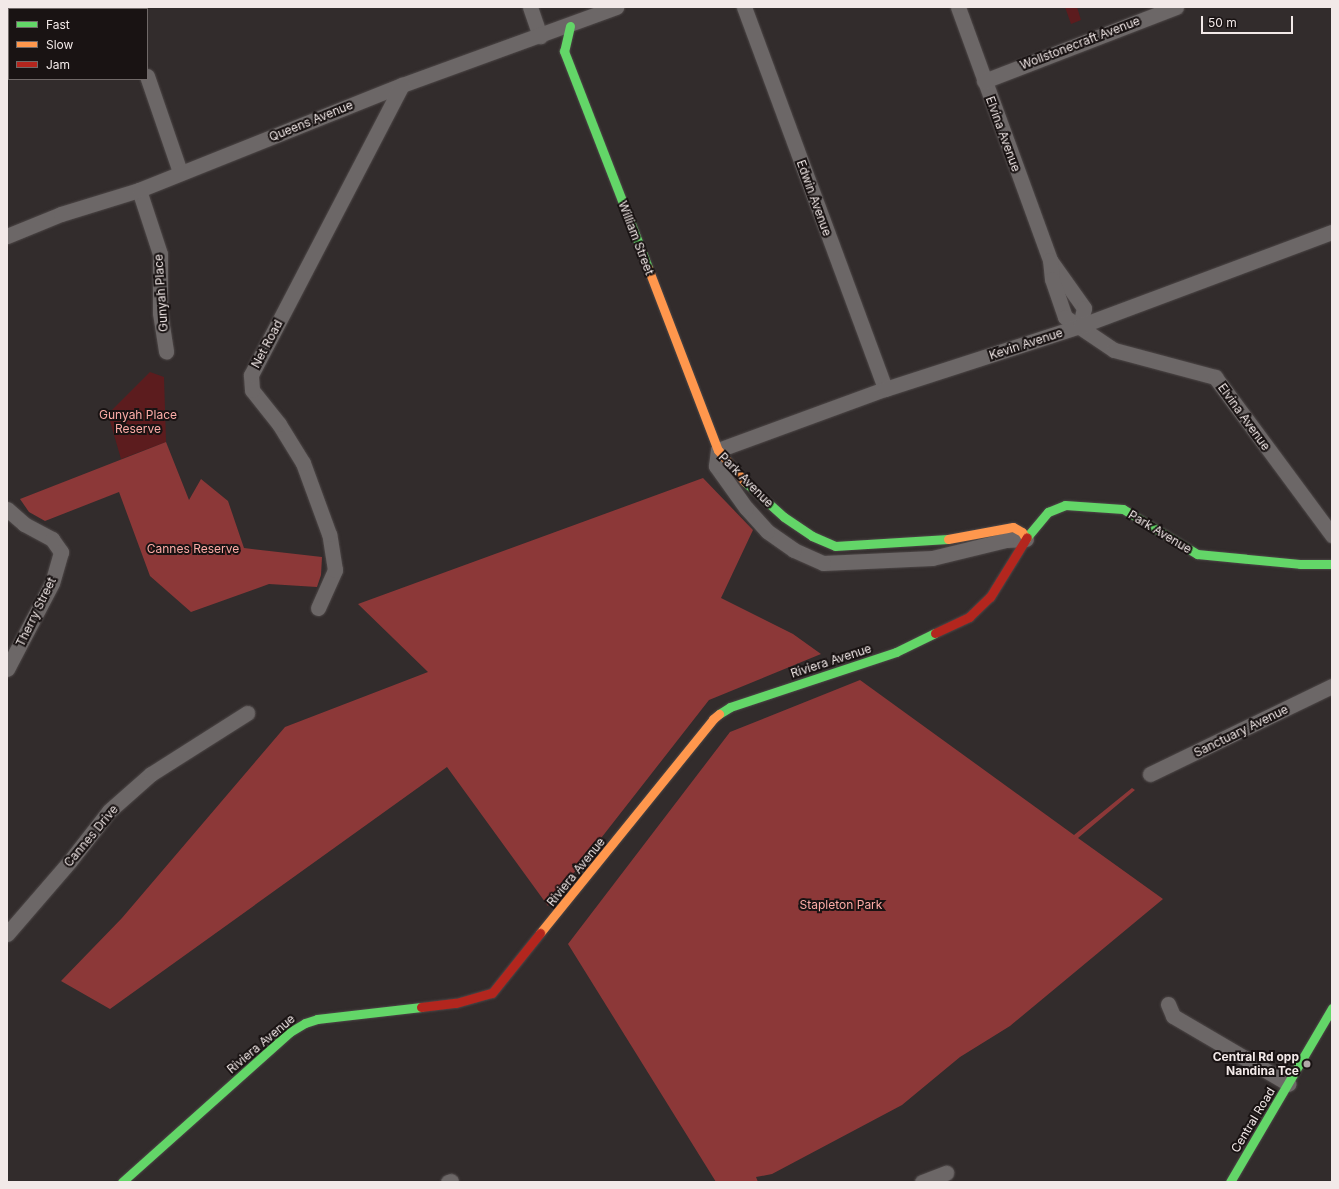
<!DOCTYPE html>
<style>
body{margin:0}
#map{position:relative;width:1339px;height:1189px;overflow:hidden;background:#322c2c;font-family:Inter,sans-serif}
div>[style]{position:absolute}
.green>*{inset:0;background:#5c1c1e}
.forest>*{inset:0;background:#8c3838}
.roads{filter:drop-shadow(0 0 1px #4d4747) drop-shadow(0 0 1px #4d4747)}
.street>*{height:15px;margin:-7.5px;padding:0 7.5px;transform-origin:7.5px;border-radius:7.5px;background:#6c6767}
.fast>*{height:9px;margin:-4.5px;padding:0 4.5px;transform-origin:4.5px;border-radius:4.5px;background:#63d668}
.slow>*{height:9px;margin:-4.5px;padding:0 4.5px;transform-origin:4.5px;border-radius:4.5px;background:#ff974d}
.jam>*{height:9px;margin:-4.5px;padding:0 4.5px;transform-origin:4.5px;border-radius:4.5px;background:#b3261e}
.dots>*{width:11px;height:11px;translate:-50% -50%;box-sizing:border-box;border:2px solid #191313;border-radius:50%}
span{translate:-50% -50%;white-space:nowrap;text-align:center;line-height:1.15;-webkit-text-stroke:4px #191313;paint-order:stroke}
.street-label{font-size:12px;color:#f2e9e8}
.park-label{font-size:12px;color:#fdaca7}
.poi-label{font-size:12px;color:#f2e9e8;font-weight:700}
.right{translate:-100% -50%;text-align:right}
.frame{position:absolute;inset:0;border:8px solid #f2e9e8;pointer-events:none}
.legend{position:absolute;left:8px;top:8px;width:140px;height:72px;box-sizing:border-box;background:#191313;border:1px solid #706968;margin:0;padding:5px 7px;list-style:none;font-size:12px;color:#f2e9e8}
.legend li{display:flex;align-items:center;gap:8px;height:20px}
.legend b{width:20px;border:1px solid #706968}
.scale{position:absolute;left:1201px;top:16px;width:92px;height:18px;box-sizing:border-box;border:2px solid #f2e9e8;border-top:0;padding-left:5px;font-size:12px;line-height:14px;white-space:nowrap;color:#f2e9e8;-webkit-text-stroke:3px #191313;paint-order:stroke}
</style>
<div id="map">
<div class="green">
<div style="clip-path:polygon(1065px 7px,1077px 7px,1081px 20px,1071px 24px)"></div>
<div style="clip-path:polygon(150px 372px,164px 377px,166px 442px,121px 459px,108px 414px)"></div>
</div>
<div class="forest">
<div style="clip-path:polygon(166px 442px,189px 500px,201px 479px,228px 501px,244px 548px,322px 557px,321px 575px,317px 587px,269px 584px,191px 612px,150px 576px,119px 492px,45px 521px,29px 512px,20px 499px)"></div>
<div style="clip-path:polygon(703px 478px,753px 530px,721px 598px,793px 634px,821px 654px,709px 700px,548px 906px,447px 767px,110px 1009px,61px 981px,122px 918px,285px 727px,428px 672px,358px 604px)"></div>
<div style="clip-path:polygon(860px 680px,1074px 835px,1132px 788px,1135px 790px,1078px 838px,1163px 899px,1010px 1026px,960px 1057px,902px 1105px,772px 1174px,756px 1177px,758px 1182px,716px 1182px,568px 944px,730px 732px)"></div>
</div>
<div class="roads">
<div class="street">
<div style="left:124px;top:7px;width:2px;rotate:90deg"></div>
<div style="left:530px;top:7px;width:31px;rotate:71deg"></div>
<div style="left:744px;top:7px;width:407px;rotate:69.7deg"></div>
<div style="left:958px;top:7px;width:269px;rotate:70deg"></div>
<div style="left:1050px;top:260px;width:59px;rotate:54.7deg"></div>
<div style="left:1084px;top:308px;width:18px;rotate:103deg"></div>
<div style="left:147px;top:76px;width:102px;rotate:71deg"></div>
<div style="left:984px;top:81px;width:206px;rotate:-21.1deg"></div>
<div style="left:139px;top:190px;width:67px;rotate:71.8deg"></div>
<div style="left:160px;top:254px;width:59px;rotate:90deg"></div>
<div style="left:160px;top:313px;width:39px;rotate:81deg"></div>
<div style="left:7px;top:236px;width:58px;rotate:-22.2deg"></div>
<div style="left:61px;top:214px;width:82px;rotate:-17.1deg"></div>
<div style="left:139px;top:190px;width:283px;rotate:-21.8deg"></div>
<div style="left:402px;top:85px;width:228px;rotate:-20deg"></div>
<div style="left:1050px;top:260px;width:19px;rotate:84deg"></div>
<div style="left:1052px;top:279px;width:40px;rotate:71.1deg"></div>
<div style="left:1065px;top:317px;width:59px;rotate:34deg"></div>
<div style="left:1114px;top:350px;width:105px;rotate:15deg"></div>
<div style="left:1215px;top:377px;width:197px;rotate:53.5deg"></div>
<div style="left:7px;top:509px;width:23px;rotate:41deg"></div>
<div style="left:24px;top:524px;width:32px;rotate:28deg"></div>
<div style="left:52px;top:539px;width:16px;rotate:55deg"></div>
<div style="left:61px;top:552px;width:32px;rotate:106deg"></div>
<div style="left:52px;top:583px;width:97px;rotate:117.6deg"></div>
<div style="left:1026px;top:539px;width:20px;rotate:177deg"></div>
<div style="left:1006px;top:540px;width:76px;rotate:166.3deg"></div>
<div style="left:932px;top:558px;width:109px;rotate:177.4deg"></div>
<div style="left:823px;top:563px;width:32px;rotate:-156deg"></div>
<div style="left:794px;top:550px;width:33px;rotate:-145deg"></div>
<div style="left:767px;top:531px;width:31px;rotate:-132deg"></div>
<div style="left:746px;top:508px;width:52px;rotate:-125.5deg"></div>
<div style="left:716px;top:466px;width:16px;rotate:-83deg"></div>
<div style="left:718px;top:450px;width:178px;rotate:-20.1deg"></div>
<div style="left:885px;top:389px;width:205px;rotate:-17.9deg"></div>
<div style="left:1080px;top:326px;width:269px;rotate:-20.5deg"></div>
<div style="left:318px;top:608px;width:42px;rotate:-65.9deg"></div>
<div style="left:335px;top:570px;width:36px;rotate:-99deg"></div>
<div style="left:329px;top:534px;width:76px;rotate:-110.1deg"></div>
<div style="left:303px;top:463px;width:46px;rotate:-121.6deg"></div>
<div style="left:279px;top:424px;width:43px;rotate:-128.5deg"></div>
<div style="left:252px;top:390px;width:15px;rotate:-94deg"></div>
<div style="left:251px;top:375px;width:327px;rotate:-62.5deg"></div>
<div style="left:1150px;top:774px;width:202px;rotate:-25.8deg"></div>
<div style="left:7px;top:934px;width:96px;rotate:-49.2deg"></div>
<div style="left:70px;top:861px;width:63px;rotate:-52deg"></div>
<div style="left:109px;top:811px;width:56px;rotate:-41.4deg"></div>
<div style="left:151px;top:774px;width:114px;rotate:-32.4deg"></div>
<div style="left:1168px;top:1004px;width:13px;rotate:67deg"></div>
<div style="left:1173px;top:1016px;width:134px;rotate:30.4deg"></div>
<div style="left:448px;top:1182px;width:3px;rotate:-18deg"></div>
<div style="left:922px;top:1182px;width:26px;rotate:-21deg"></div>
</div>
<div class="fast">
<div style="left:570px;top:26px;width:26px;rotate:103deg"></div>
<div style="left:564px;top:51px;width:233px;rotate:68.8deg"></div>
<div style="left:745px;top:482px;width:52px;rotate:41.9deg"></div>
<div style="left:784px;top:517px;width:34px;rotate:34deg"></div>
<div style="left:812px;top:536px;width:25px;rotate:23deg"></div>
<div style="left:835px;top:546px;width:113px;rotate:-3.5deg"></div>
<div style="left:1027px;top:537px;width:33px;rotate:-50deg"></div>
<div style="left:1048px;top:512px;width:18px;rotate:-22deg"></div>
<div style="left:1065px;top:505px;width:58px;rotate:3.9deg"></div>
<div style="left:1123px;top:509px;width:87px;rotate:31.3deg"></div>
<div style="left:1197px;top:554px;width:103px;rotate:5.5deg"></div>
<div style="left:1300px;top:564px;width:32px"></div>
<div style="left:719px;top:714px;width:13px;rotate:-32deg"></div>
<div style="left:730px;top:707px;width:175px;rotate:-18.3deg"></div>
<div style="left:896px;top:652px;width:43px;rotate:-26deg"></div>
<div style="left:122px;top:1182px;width:225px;rotate:-41.8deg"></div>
<div style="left:290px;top:1032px;width:17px;rotate:-31deg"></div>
<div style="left:305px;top:1023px;width:13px;rotate:-18deg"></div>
<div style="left:317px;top:1019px;width:105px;rotate:-6.6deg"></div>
<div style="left:1230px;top:1182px;width:202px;rotate:-59.6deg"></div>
</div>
<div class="slow">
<div style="left:72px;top:9px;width:6px;rotate:-18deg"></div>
<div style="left:7px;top:33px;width:2px"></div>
<div style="left:648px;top:268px;width:195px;rotate:69deg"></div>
<div style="left:718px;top:450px;width:42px;rotate:49.8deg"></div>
<div style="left:948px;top:539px;width:66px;rotate:-10.5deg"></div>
<div style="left:1013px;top:527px;width:10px;rotate:29deg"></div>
<div style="left:1022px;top:532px;width:8px;rotate:60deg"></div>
<div style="left:540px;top:933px;width:275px;rotate:-51deg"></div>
<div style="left:713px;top:719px;width:8px;rotate:-40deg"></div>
</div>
<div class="jam">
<div style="left:935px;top:633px;width:38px;rotate:-25deg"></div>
<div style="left:969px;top:617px;width:29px;rotate:-44deg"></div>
<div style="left:990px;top:597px;width:70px;rotate:-58.3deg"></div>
<div style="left:421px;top:1007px;width:35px;rotate:-7deg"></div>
<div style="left:456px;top:1003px;width:37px;rotate:-16deg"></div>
<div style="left:492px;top:993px;width:77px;rotate:-51.3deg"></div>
</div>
</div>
<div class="dots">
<div style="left:1307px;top:1064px;background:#afa7a6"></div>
</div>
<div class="street-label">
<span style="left:1080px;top:43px;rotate:-21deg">Wollstonecraft Avenue</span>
<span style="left:311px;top:121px;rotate:-22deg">Queens Avenue</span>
<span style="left:1003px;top:134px;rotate:70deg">Elvina Avenue</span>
<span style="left:814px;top:198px;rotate:70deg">Edwin Avenue</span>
<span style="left:636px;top:238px;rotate:69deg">William Street</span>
<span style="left:161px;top:293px;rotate:-94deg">Gunyah Place</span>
<span style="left:267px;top:344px;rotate:-62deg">Net Road</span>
<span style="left:1026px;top:344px;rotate:-18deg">Kevin Avenue</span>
<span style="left:1244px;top:417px;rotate:54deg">Elvina Avenue</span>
<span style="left:746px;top:480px;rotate:45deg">Park Avenue</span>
<span style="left:1160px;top:532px;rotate:31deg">Park Avenue</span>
<span style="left:36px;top:612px;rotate:-64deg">Therry Street</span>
<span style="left:831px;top:661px;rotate:-18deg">Riviera Avenue</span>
<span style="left:1241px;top:731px;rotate:-26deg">Sanctuary Avenue</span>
<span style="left:91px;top:836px;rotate:-50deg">Cannes Drive</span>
<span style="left:576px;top:872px;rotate:-51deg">Riviera Avenue</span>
<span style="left:261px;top:1044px;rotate:-40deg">Riviera Avenue</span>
<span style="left:1253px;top:1120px;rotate:-59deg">Central Road</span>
</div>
<div class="park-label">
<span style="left:138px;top:422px">Gunyah Place<br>Reserve</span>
<span style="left:193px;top:549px">Cannes Reserve</span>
<span style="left:841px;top:905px">Stapleton Park</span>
</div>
<div class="poi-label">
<span class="right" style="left:1299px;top:1064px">Central Rd opp<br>Nandina Tce</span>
</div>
<div class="frame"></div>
<ul class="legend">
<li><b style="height:5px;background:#63d668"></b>Fast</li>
<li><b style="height:5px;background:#ff974d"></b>Slow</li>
<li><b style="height:5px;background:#b3261e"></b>Jam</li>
</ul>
<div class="scale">50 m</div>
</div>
